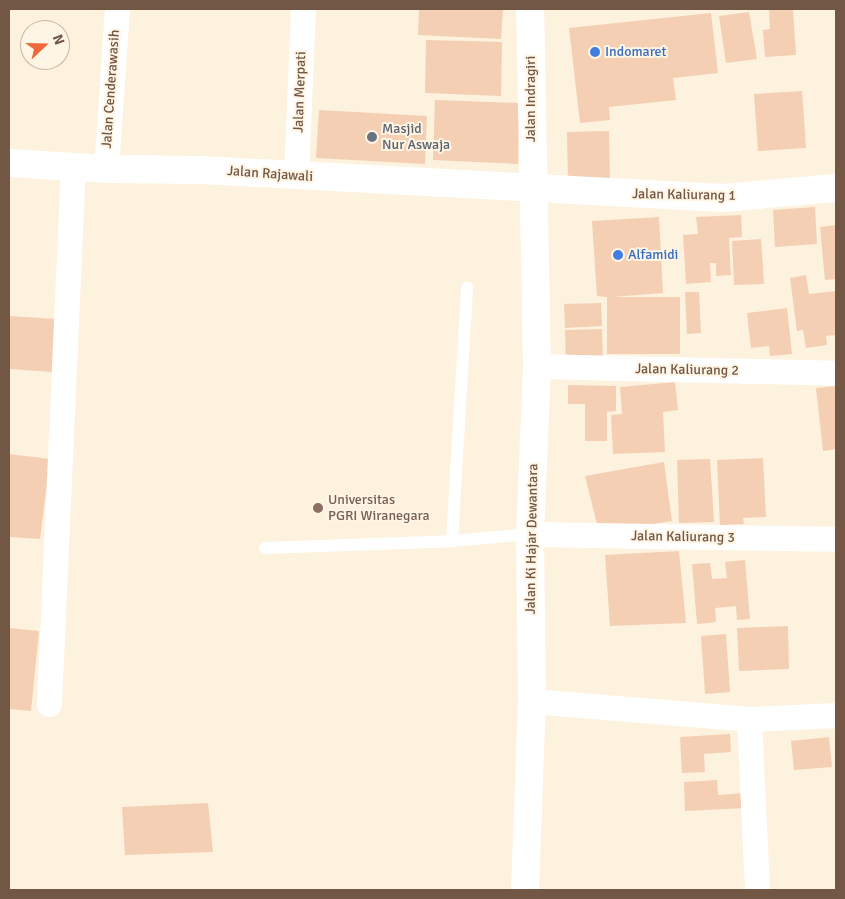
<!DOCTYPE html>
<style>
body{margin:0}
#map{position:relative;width:845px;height:899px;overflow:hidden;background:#fdf2de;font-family:Signika,sans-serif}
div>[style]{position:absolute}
.building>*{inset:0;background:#f4cfb4}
.service>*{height:12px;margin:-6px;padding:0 6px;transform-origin:6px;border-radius:6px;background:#fff}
.minor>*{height:25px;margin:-12.5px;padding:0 12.5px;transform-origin:12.5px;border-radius:12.5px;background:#fff}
.tertiary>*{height:28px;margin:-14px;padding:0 14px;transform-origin:14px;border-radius:14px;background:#fff}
.secondary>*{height:28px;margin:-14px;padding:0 14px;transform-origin:14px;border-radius:14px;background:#fff}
.dots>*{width:14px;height:14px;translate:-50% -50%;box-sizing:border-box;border:2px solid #fff5e5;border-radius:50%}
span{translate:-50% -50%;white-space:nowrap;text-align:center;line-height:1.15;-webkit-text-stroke:4px #fff5e5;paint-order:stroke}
.shop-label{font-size:14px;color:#366cbe}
.left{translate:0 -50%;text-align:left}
.street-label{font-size:14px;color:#735745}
.worship-label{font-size:14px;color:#5b616d}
.education-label{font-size:14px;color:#785e54}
.frame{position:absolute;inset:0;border:10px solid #735745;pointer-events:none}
.north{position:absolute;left:20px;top:20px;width:50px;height:50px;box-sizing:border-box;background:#fff5e5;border:1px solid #c7b6a5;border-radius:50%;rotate:69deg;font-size:14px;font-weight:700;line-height:20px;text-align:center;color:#735745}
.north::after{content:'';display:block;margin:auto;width:18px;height:22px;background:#ee693c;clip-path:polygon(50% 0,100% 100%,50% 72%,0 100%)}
</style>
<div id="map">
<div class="building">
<div style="clip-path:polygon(419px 9px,503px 9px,501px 39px,418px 35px)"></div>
<div style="clip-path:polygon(769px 9px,793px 9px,796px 55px,765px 57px,763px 30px,770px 29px)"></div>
<div style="clip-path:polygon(749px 12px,757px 59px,726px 63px,719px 16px)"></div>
<div style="clip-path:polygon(711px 13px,718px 73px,673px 78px,676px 100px,609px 107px,610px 120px,580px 123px,569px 28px)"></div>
<div style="clip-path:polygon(426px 40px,502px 42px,501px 96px,425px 93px)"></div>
<div style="clip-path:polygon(802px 91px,806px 148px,758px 151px,754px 94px)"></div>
<div style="clip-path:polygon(435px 100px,520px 103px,518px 164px,433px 160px)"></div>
<div style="clip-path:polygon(319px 110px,427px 116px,425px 164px,316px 158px)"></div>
<div style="clip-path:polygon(609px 131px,610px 182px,568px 183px,567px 132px)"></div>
<div style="clip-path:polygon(815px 207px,817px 244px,775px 247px,773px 210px)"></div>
<div style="clip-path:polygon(741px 215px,742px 237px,729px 238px,731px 275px,716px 276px,716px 263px,710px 263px,711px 282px,686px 284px,683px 235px,698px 234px,696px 217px)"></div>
<div style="clip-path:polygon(659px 217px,663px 293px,612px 297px,680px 297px,680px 354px,607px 354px,607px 297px,597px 296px,592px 221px)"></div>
<div style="clip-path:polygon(836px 225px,836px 279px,825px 280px,820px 227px)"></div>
<div style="clip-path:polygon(761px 239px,764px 284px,734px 285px,732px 241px)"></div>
<div style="clip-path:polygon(806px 275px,809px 294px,836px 291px,836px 335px,826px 336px,827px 345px,806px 348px,803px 330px,797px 331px,790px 278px)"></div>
<div style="clip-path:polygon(685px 292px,699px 292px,701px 333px,687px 334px)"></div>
<div style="clip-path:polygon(601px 303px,602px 326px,565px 328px,564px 304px)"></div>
<div style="clip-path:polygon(787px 308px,792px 354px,770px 356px,769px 346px,751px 348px,747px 313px)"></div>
<div style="clip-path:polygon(9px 316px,56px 319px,53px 372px,9px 369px)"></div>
<div style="clip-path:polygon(602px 329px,603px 361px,566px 362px,565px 330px)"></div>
<div style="clip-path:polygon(675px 382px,678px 410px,663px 412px,665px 452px,613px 454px,611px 415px,622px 414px,620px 387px)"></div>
<div style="clip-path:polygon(568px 385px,616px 386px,616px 411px,607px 412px,607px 441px,585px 441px,585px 404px,568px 404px)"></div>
<div style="clip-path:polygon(836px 386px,836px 449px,823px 451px,816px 388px)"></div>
<div style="clip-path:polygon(9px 454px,50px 459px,40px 539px,9px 537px)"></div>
<div style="clip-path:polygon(763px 458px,766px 517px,743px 518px,744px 524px,720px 525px,717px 460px)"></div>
<div style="clip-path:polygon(710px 459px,714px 522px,679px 523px,677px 460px)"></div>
<div style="clip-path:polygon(664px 462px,672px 521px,599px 532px,585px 476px)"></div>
<div style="clip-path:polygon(679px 551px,686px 623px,610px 626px,605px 555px)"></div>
<div style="clip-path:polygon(745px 560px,750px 619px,737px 620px,736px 606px,715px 608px,716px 622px,697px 624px,692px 564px,710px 563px,712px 579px,727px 578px,725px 562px)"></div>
<div style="clip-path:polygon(788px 626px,789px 669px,739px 671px,737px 628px)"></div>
<div style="clip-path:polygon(9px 628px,39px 631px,31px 711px,9px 709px)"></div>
<div style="clip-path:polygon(726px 634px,730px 692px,705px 694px,701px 636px)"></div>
<div style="clip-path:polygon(730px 734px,731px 752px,704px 754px,705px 772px,682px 773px,680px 737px)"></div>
<div style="clip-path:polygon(829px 737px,832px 767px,794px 770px,791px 741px)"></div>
<div style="clip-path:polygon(717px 780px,718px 795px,745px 793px,746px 808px,685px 811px,684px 782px)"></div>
<div style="clip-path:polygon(208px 803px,213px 852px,125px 855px,122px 807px)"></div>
</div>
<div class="service">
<div style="left:452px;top:541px;width:254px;rotate:-86.6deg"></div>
<div style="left:265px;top:548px;width:187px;rotate:-2.1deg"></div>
<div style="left:452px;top:541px;width:78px;rotate:-5.1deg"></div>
</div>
<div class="minor">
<div style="left:106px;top:169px;width:160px;rotate:-86.1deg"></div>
<div style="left:296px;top:176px;width:167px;rotate:-87.6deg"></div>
<div style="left:537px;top:366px;width:299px;rotate:1.3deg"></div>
<div style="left:530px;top:534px;width:306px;rotate:0.9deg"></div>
<div style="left:532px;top:701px;width:218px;rotate:4.7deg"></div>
<div style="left:749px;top:719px;width:87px;rotate:-2.6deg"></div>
<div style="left:49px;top:704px;width:539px;rotate:-87.45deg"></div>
<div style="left:749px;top:719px;width:171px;rotate:87.3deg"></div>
</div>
<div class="tertiary">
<div style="left:9px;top:163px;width:97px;rotate:3.5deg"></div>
<div style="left:106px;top:169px;width:96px;rotate:0.6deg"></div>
<div style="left:202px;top:170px;width:521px;rotate:3.08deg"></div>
<div style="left:722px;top:198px;width:114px;rotate:-5deg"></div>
</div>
<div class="secondary">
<div style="left:525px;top:890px;width:189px;rotate:-87.9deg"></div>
<div style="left:532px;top:701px;width:167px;rotate:-90.7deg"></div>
<div style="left:530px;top:534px;width:168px;rotate:-87.6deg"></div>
<div style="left:537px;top:366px;width:357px;rotate:-91.1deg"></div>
</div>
<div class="dots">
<div style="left:595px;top:52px;background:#3f7fe0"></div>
<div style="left:372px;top:137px;background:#6b7280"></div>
<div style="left:618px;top:255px;background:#3f7fe0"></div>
<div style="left:318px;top:508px;background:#8d6e63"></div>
</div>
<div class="shop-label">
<span class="left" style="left:605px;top:52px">Indomaret</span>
<span class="left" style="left:628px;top:255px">Alfamidi</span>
</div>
<div class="street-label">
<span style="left:111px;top:89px;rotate:-86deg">Jalan Cenderawasih</span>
<span style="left:300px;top:92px;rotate:-88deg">Jalan Merpati</span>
<span style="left:531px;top:99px;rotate:-90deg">Jalan Indragiri</span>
<span style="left:270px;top:174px;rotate:4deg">Jalan Rajawali</span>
<span style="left:684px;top:195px;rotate:1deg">Jalan Kaliurang 1</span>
<span style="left:687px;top:370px;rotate:1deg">Jalan Kaliurang 2</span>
<span style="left:683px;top:537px;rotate:1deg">Jalan Kaliurang 3</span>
<span style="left:532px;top:539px;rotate:-89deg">Jalan Ki Hajar Dewantara</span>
</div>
<div class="worship-label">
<span class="left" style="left:382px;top:137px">Masjid<br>Nur Aswaja</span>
</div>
<div class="education-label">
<span class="left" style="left:328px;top:508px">Universitas<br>PGRI Wiranegara</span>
</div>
<div class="frame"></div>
<div class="north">N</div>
</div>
